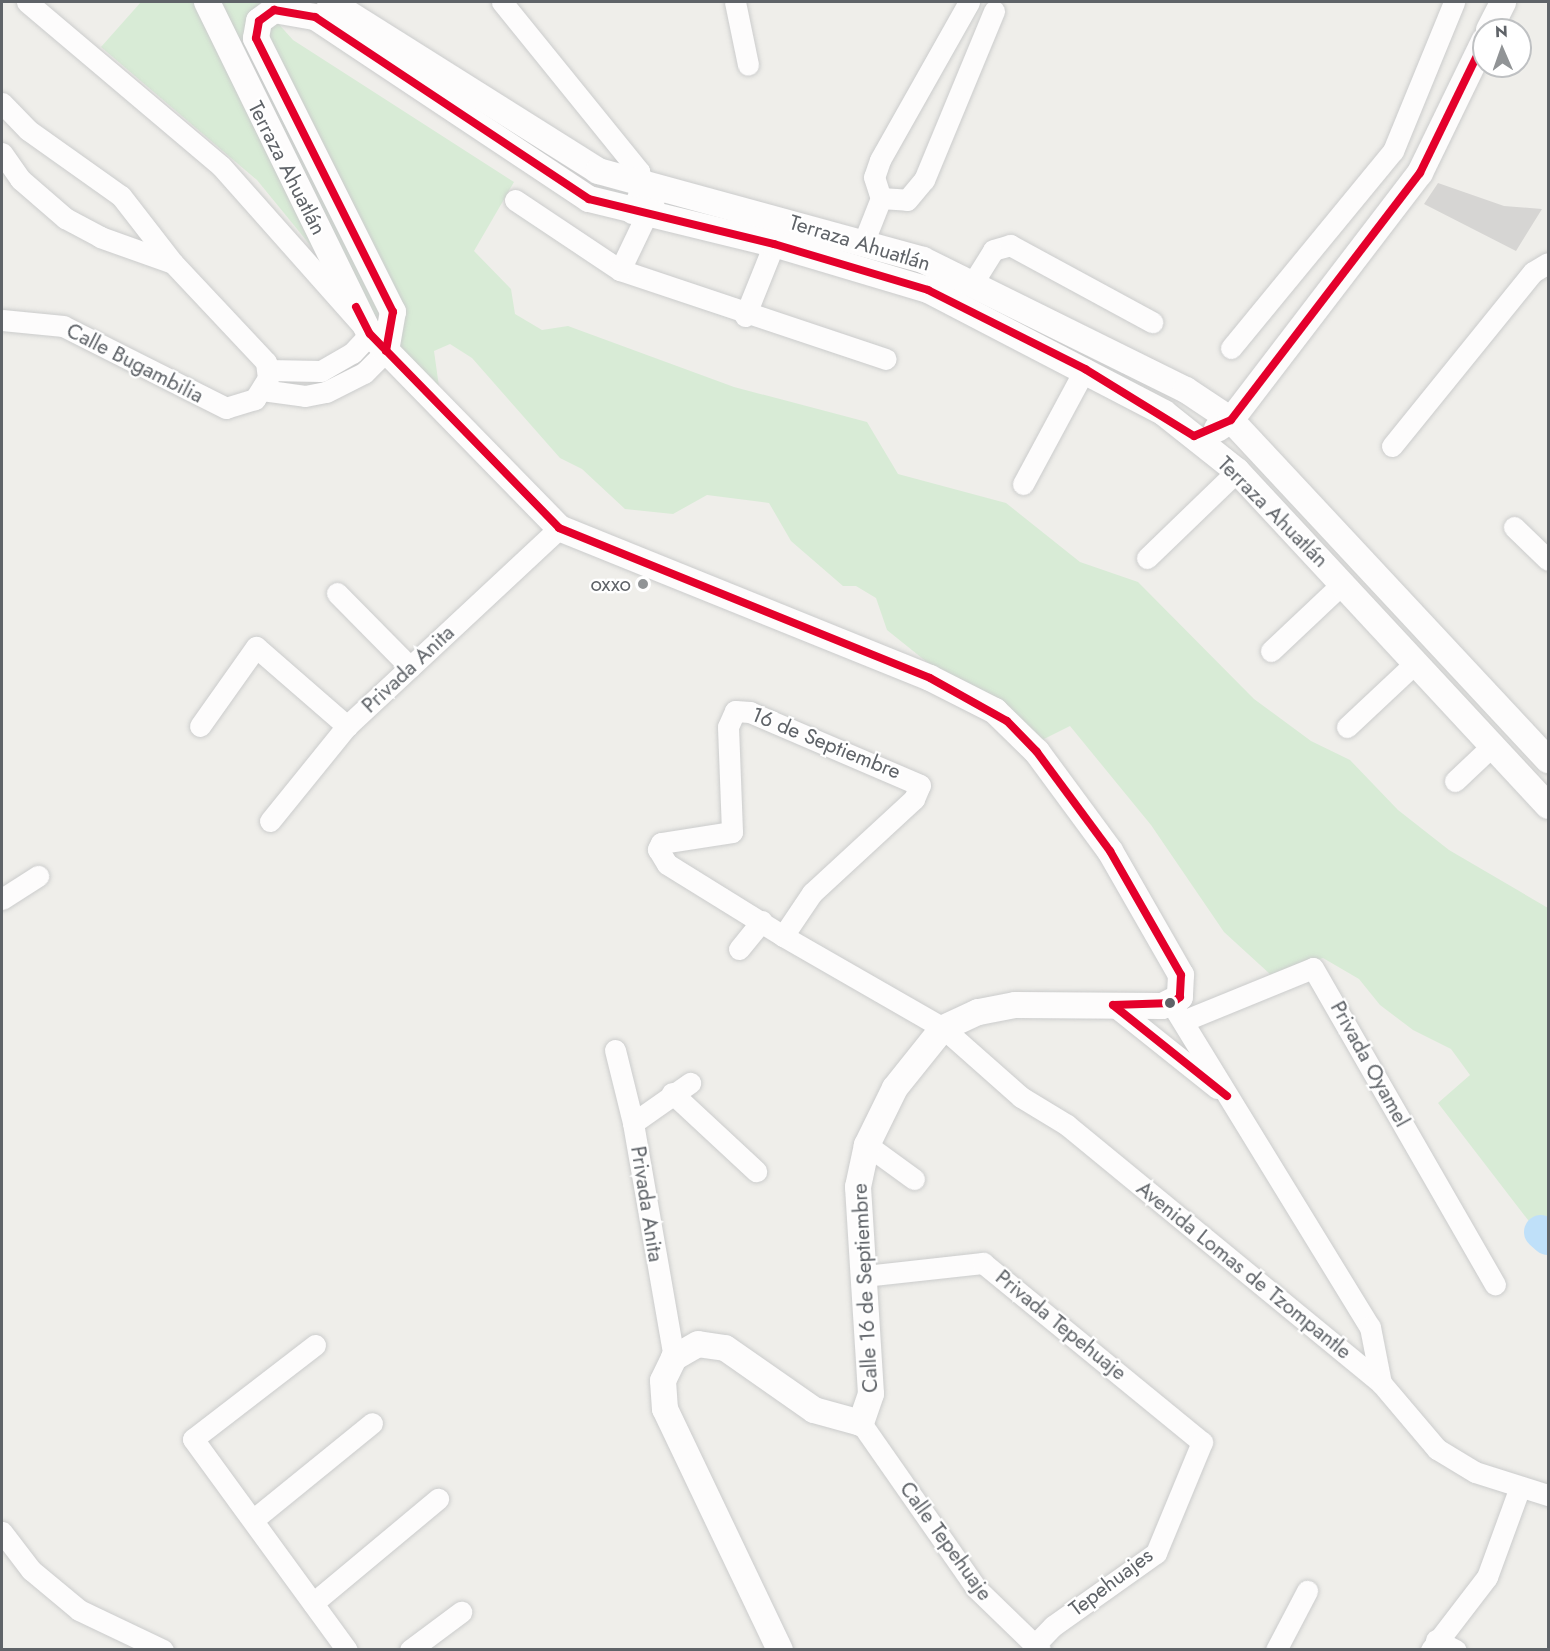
<!DOCTYPE html>
<meta charset="utf-8">
<style>
body{margin:0}
#map{position:relative;width:1550px;height:1651px;overflow:hidden;background:#efeeea;font-family:Jost,sans-serif}
div>[style]{position:absolute}
.green>*{inset:0;background:#d8ebd6}
.river>*{height:34px;margin:-17px;padding:0 17px;transform-origin:17px;border-radius:17px;background:#bfe0f9}
.building>*{inset:0;background:#d6d5d3}
.roads{filter:drop-shadow(0 0 2px #cbcccc) drop-shadow(0 0 2px #cbcccc)}
.minor>*{height:21px;margin:-10.5px;padding:0 10.5px;transform-origin:10.5px;border-radius:10.5px;background:#fdfcfc}
.tertiary>*{height:26px;margin:-13px;padding:0 13px;transform-origin:13px;border-radius:13px;background:#fdfcfc}
.bus-1>*{height:8px;margin:-4px;padding:0 4px;transform-origin:4px;border-radius:4px;background:#e4002b}
.dots>*{width:16px;height:16px;translate:-50% -50%;box-sizing:border-box;border:3px solid #fff;border-radius:50%}
span{translate:-50% -50%;white-space:nowrap;text-align:center;line-height:1.15;-webkit-text-stroke:4.5px #fff;paint-order:stroke}
.street-label{font-size:21px;color:#5f6368}
.poi-label{font-size:21px;color:#5f6368}
.right{translate:-100% -50%;text-align:right}
.frame{position:absolute;inset:0;border:3px solid #5f6368;pointer-events:none}
.north{position:absolute;left:1472px;top:18px;width:60px;height:60px;box-sizing:border-box;background:#fff;border:2px solid #bfc1c3;border-radius:50%;rotate:358deg;font-size:16px;font-weight:700;line-height:24px;text-align:center;color:#5f6368}
.north::after{content:'';display:block;margin:auto;width:21px;height:27px;background:#919496;clip-path:polygon(50% 0,100% 100%,50% 72%,0 100%)}
</style>
<div id="map">
<div class="green">
<div style="clip-path:polygon(141px 2px,259px 2px,293px 40px,514px 182px,474px 251px,511px 289px,515px 314px,542px 330px,568px 326px,734px 387px,867px 422px,898px 474px,1006px 503px,1080px 562px,1138px 582px,1254px 699px,1311px 741px,1350px 760px,1398px 810px,1449px 850px,1548px 908px,1548px 1246px,1438px 1103px,1470px 1075px,1451px 1049px,1413px 1030px,1380px 1005px,1359px 979px,1323px 958px,1271px 975px,1224px 932px,1151px 825px,1070px 726px,1036px 743px,943px 675px,887px 630px,876px 598px,856px 586px,843px 586px,791px 541px,769px 503px,707px 495px,673px 514px,625px 509px,582px 469px,560px 458px,472px 358px,450px 344px,434px 351px,440px 394px,413px 371px,257px 180px,101px 47px)"></div>
</div>
<div class="river">
<div style="left:1541px;top:1232px;width:9px;rotate:41deg"></div>
</div>
<div class="building">
<div style="clip-path:polygon(1438px 183px,1504px 206px,1542px 209px,1516px 251px,1424px 204px)"></div>
</div>
<div class="roads">
<div class="minor">
<div style="left:27px;top:2px;width:254px;rotate:40.2deg"></div>
<div style="left:221px;top:166px;width:225px;rotate:48.4deg"></div>
<div style="left:370px;top:334px;width:26px;rotate:133deg"></div>
<div style="left:352px;top:353px;width:36px;rotate:150deg"></div>
<div style="left:321px;top:371px;width:53px;rotate:-178.9deg"></div>
<div style="left:502px;top:2px;width:218px;rotate:51deg"></div>
<div style="left:639px;top:171px;width:14px;rotate:78deg"></div>
<div style="left:642px;top:185px;width:30px;rotate:111deg"></div>
<div style="left:735px;top:2px;width:64px;rotate:78.3deg"></div>
<div style="left:969px;top:2px;width:181px;rotate:119.4deg"></div>
<div style="left:880px;top:160px;width:18px;rotate:109deg"></div>
<div style="left:874px;top:177px;width:22px;rotate:72deg"></div>
<div style="left:881px;top:198px;width:26px;rotate:4deg"></div>
<div style="left:907px;top:200px;width:26px;rotate:-50deg"></div>
<div style="left:924px;top:180px;width:183px;rotate:-67.5deg"></div>
<div style="left:2px;top:103px;width:37px;rotate:46deg"></div>
<div style="left:28px;top:130px;width:114px;rotate:35.4deg"></div>
<div style="left:121px;top:196px;width:85px;rotate:52.2deg"></div>
<div style="left:2px;top:153px;width:32px;rotate:55deg"></div>
<div style="left:20px;top:179px;width:60px;rotate:40.9deg"></div>
<div style="left:65px;top:218px;width:40px;rotate:28deg"></div>
<div style="left:100px;top:237px;width:77px;rotate:19.6deg"></div>
<div style="left:173px;top:263px;width:136px;rotate:46.8deg"></div>
<div style="left:266px;top:362px;width:16px;rotate:83deg"></div>
<div style="left:268px;top:378px;width:25px;rotate:122deg"></div>
<div style="left:255px;top:399px;width:30px;rotate:163deg"></div>
<div style="left:226px;top:408px;width:182px;rotate:-153.3deg"></div>
<div style="left:63px;top:326px;width:61px;rotate:-174.4deg"></div>
<div style="left:515px;top:200px;width:126px;rotate:33.7deg"></div>
<div style="left:620px;top:270px;width:280px;rotate:18.5deg"></div>
<div style="left:864px;top:241px;width:46px;rotate:-68.4deg"></div>
<div style="left:620px;top:270px;width:79px;rotate:-64.4deg"></div>
<div style="left:974px;top:281px;width:36px;rotate:-58deg"></div>
<div style="left:993px;top:250px;width:18px;rotate:-16deg"></div>
<div style="left:1010px;top:245px;width:162px;rotate:28.5deg"></div>
<div style="left:745px;top:316px;width:78px;rotate:-68.1deg"></div>
<div style="left:1231px;top:348px;width:255px;rotate:-50.6deg"></div>
<div style="left:1393px;top:151px;width:161px;rotate:-67.7deg"></div>
<div style="left:262px;top:390px;width:43px;rotate:7.9deg"></div>
<div style="left:305px;top:396px;width:21px;rotate:-11deg"></div>
<div style="left:326px;top:392px;width:42px;rotate:-26.6deg"></div>
<div style="left:364px;top:373px;width:31px;rotate:-45deg"></div>
<div style="left:1392px;top:446px;width:224px;rotate:-51deg"></div>
<div style="left:1533px;top:272px;width:17px;rotate:-31deg"></div>
<div style="left:1023px;top:484px;width:131px;rotate:-61.7deg"></div>
<div style="left:1514px;top:527px;width:47px;rotate:44.1deg"></div>
<div style="left:1147px;top:558px;width:125px;rotate:-44deg"></div>
<div style="left:337px;top:593px;width:104px;rotate:45.4deg"></div>
<div style="left:1271px;top:651px;width:99px;rotate:-43.4deg"></div>
<div style="left:200px;top:726px;width:97px;rotate:-54.7deg"></div>
<div style="left:256px;top:647px;width:121px;rotate:41deg"></div>
<div style="left:1347px;top:727px;width:92px;rotate:-43.2deg"></div>
<div style="left:1455px;top:781px;width:50px;rotate:-43.4deg"></div>
<div style="left:270px;top:821px;width:122px;rotate:-51deg"></div>
<div style="left:347px;top:726px;width:290px;rotate:-43deg"></div>
<div style="left:2px;top:899px;width:43px;rotate:-32.6deg"></div>
<div style="left:783px;top:936px;width:52px;rotate:-56deg"></div>
<div style="left:812px;top:893px;width:139px;rotate:-42.7deg"></div>
<div style="left:914px;top:799px;width:15px;rotate:-67deg"></div>
<div style="left:920px;top:785px;width:185px;rotate:-156.8deg"></div>
<div style="left:750px;top:712px;width:15px;rotate:-176deg"></div>
<div style="left:735px;top:711px;width:17px;rotate:114deg"></div>
<div style="left:728px;top:727px;width:105px;rotate:87.8deg"></div>
<div style="left:732px;top:832px;width:72px;rotate:171.2deg"></div>
<div style="left:661px;top:843px;width:7px;rotate:117deg"></div>
<div style="left:658px;top:849px;width:17px;rotate:59deg"></div>
<div style="left:667px;top:864px;width:137px;rotate:31.8deg"></div>
<div style="left:783px;top:936px;width:185px;rotate:29.9deg"></div>
<div style="left:943px;top:1028px;width:104px;rotate:41.5deg"></div>
<div style="left:1021px;top:1097px;width:54px;rotate:31.3deg"></div>
<div style="left:1067px;top:1125px;width:406px;rotate:39.4deg"></div>
<div style="left:1381px;top:1383px;width:87px;rotate:49.7deg"></div>
<div style="left:1437px;top:1449px;width:44px;rotate:31.2deg"></div>
<div style="left:1475px;top:1472px;width:77px;rotate:17.5deg"></div>
<div style="left:739px;top:949px;width:36px;rotate:-51deg"></div>
<div style="left:1113px;top:1005px;width:133px;rotate:38.6deg"></div>
<div style="left:1176px;top:1011px;width:371px;rotate:58.5deg"></div>
<div style="left:1370px;top:1327px;width:57px;rotate:78.9deg"></div>
<div style="left:1183px;top:1021px;width:140px;rotate:-22.2deg"></div>
<div style="left:1313px;top:968px;width:365px;rotate:60.1deg"></div>
<div style="left:615px;top:1050px;width:75px;rotate:76.1deg"></div>
<div style="left:633px;top:1123px;width:239px;rotate:80.1deg"></div>
<div style="left:672px;top:1093px;width:115px;rotate:42.9deg"></div>
<div style="left:633px;top:1123px;width:70px;rotate:-35.1deg"></div>
<div style="left:867px;top:1145px;width:58px;rotate:35.9deg"></div>
<div style="left:865px;top:1276px;width:119px;rotate:-6.3deg"></div>
<div style="left:983px;top:1263px;width:283px;rotate:39.3deg"></div>
<div style="left:1202px;top:1442px;width:120px;rotate:112.5deg"></div>
<div style="left:1156px;top:1553px;width:126px;rotate:144.7deg"></div>
<div style="left:1053px;top:1626px;width:28px;rotate:134deg"></div>
<div style="left:315px;top:1345px;width:154px;rotate:142.4deg"></div>
<div style="left:193px;top:1439px;width:261px;rotate:53.9deg"></div>
<div style="left:861px;top:1423px;width:201px;rotate:55.1deg"></div>
<div style="left:976px;top:1588px;width:89px;rotate:44.1deg"></div>
<div style="left:254px;top:1519px;width:152px;rotate:-39.1deg"></div>
<div style="left:2px;top:1532px;width:48px;rotate:52.7deg"></div>
<div style="left:31px;top:1570px;width:62px;rotate:39.8deg"></div>
<div style="left:79px;top:1610px;width:93px;rotate:25.5deg"></div>
<div style="left:313px;top:1603px;width:163px;rotate:-39.8deg"></div>
<div style="left:1436px;top:1640px;width:22px;rotate:27deg"></div>
<div style="left:410px;top:1650px;width:64px;rotate:-36.7deg"></div>
<div style="left:1276px;top:1650px;width:67px;rotate:-62.3deg"></div>
<div style="left:1431px;top:1650px;width:92px;rotate:-52.5deg"></div>
<div style="left:1487px;top:1577px;width:96px;rotate:-69.9deg"></div>
</div>
<div class="tertiary">
<div style="left:207px;top:2px;width:370px;rotate:63.9deg"></div>
<div style="left:370px;top:334px;width:271px;rotate:45.7deg"></div>
<div style="left:559px;top:528px;width:400px;rotate:22deg"></div>
<div style="left:930px;top:678px;width:73px;rotate:26.9deg"></div>
<div style="left:995px;top:711px;width:59px;rotate:44.3deg"></div>
<div style="left:1037px;top:752px;width:123px;rotate:53.6deg"></div>
<div style="left:1110px;top:851px;width:143px;rotate:60.2deg"></div>
<div style="left:1181px;top:975px;width:22px;rotate:93deg"></div>
<div style="left:1180px;top:997px;width:20px;rotate:153deg"></div>
<div style="left:1162px;top:1006px;width:147px;rotate:-179.6deg"></div>
<div style="left:1015px;top:1005px;width:38px;rotate:169deg"></div>
<div style="left:978px;top:1012px;width:38px;rotate:155deg"></div>
<div style="left:943px;top:1028px;width:77px;rotate:128.7deg"></div>
<div style="left:895px;top:1088px;width:64px;rotate:116.2deg"></div>
<div style="left:867px;top:1145px;width:43px;rotate:102.1deg"></div>
<div style="left:858px;top:1187px;width:207px;rotate:86.4deg"></div>
<div style="left:871px;top:1394px;width:31px;rotate:109deg"></div>
<div style="left:861px;top:1423px;width:49px;rotate:-164.5deg"></div>
<div style="left:814px;top:1410px;width:108px;rotate:-145.1deg"></div>
<div style="left:725px;top:1348px;width:27px;rotate:-172deg"></div>
<div style="left:698px;top:1344px;width:28px;rotate:150deg"></div>
<div style="left:674px;top:1358px;width:25px;rotate:116deg"></div>
<div style="left:663px;top:1381px;width:28px;rotate:86deg"></div>
<div style="left:665px;top:1409px;width:267px;rotate:64.5deg"></div>
<div style="left:330px;top:2px;width:317px;rotate:32.2deg"></div>
<div style="left:598px;top:171px;width:337px;rotate:15.3deg"></div>
<div style="left:923px;top:260px;width:293px;rotate:26.3deg"></div>
<div style="left:1186px;top:390px;width:54px;rotate:33.7deg"></div>
<div style="left:1231px;top:420px;width:465px;rotate:47deg"></div>
<div style="left:1489px;top:30px;width:31px;rotate:-63deg"></div>
<div style="left:386px;top:351px;width:40px;rotate:-80deg"></div>
<div style="left:393px;top:312px;width:306px;rotate:-116.6deg"></div>
<div style="left:256px;top:38px;width:17px;rotate:-80deg"></div>
<div style="left:259px;top:21px;width:19px;rotate:-36deg"></div>
<div style="left:274px;top:10px;width:42px;rotate:9.7deg"></div>
<div style="left:315px;top:17px;width:329px;rotate:33.6deg"></div>
<div style="left:589px;top:199px;width:190px;rotate:13.7deg"></div>
<div style="left:774px;top:244px;width:161px;rotate:16.6deg"></div>
<div style="left:928px;top:290px;width:266px;rotate:27.5deg"></div>
<div style="left:1164px;top:413px;width:93px;rotate:38.5deg"></div>
<div style="left:1237px;top:471px;width:457px;rotate:47.1deg"></div>
<div style="left:1217px;top:429px;width:17px;rotate:-33deg"></div>
<div style="left:1231px;top:420px;width:311px;rotate:-52.6deg"></div>
<div style="left:1420px;top:173px;width:147px;rotate:-64.1deg"></div>
</div>
</div>
<div class="bus-1">
<div style="left:356px;top:307px;width:30px;rotate:63deg"></div>
<div style="left:370px;top:334px;width:271px;rotate:45.7deg"></div>
<div style="left:559px;top:528px;width:400px;rotate:22deg"></div>
<div style="left:930px;top:678px;width:88px;rotate:29.2deg"></div>
<div style="left:1007px;top:721px;width:43px;rotate:45.9deg"></div>
<div style="left:1037px;top:752px;width:123px;rotate:53.6deg"></div>
<div style="left:1110px;top:851px;width:143px;rotate:60.2deg"></div>
<div style="left:1181px;top:975px;width:22px;rotate:93deg"></div>
<div style="left:1180px;top:997px;width:10px;rotate:143deg"></div>
<div style="left:1172px;top:1003px;width:59px;rotate:178.1deg"></div>
<div style="left:386px;top:351px;width:40px;rotate:-80deg"></div>
<div style="left:393px;top:312px;width:306px;rotate:-116.6deg"></div>
<div style="left:256px;top:38px;width:17px;rotate:-80deg"></div>
<div style="left:259px;top:21px;width:19px;rotate:-36deg"></div>
<div style="left:274px;top:10px;width:42px;rotate:9.7deg"></div>
<div style="left:315px;top:17px;width:329px;rotate:33.6deg"></div>
<div style="left:589px;top:199px;width:190px;rotate:13.7deg"></div>
<div style="left:774px;top:244px;width:161px;rotate:16.6deg"></div>
<div style="left:928px;top:290px;width:176px;rotate:26.7deg"></div>
<div style="left:1085px;top:369px;width:128px;rotate:31.6deg"></div>
<div style="left:1194px;top:436px;width:40px;rotate:-23.4deg"></div>
<div style="left:1231px;top:420px;width:311px;rotate:-52.6deg"></div>
<div style="left:1420px;top:173px;width:147px;rotate:-64.1deg"></div>
<div style="left:1113px;top:1005px;width:146px;rotate:38.6deg"></div>
</div>
<div class="dots">
<div style="left:643px;top:584px;background:#919496"></div>
<div style="left:1170px;top:1003px;background:#5f6368"></div>
</div>
<div class="street-label">
<span style="left:287px;top:168px;rotate:63deg">Terraza Ahuatlán</span>
<span style="left:860px;top:243px;rotate:17deg">Terraza Ahuatlán</span>
<span style="left:135px;top:363px;rotate:27deg">Calle Bugambilia</span>
<span style="left:1273px;top:512px;rotate:45deg">Terraza Ahuatlán</span>
<span style="left:408px;top:669px;rotate:-43deg">Privada Anita</span>
<span style="left:826px;top:743px;rotate:22deg">16 de Septiembre</span>
<span style="left:1370px;top:1064px;rotate:61deg">Privada Oyamel</span>
<span style="left:647px;top:1204px;rotate:81deg">Privada Anita</span>
<span style="left:1244px;top:1270px;rotate:39deg">Avenida Lomas de Tzompantle</span>
<span style="left:865px;top:1288px;rotate:-93deg">Calle 16 de Septiembre</span>
<span style="left:1061px;top:1325px;rotate:39deg">Privada Tepehuaje</span>
<span style="left:946px;top:1541px;rotate:54deg">Calle Tepehuaje</span>
<span style="left:1111px;top:1582px;rotate:-37deg">Tepehuajes</span>
</div>
<div class="poi-label">
<span class="right" style="left:631px;top:584px">oxxo</span>
</div>
<div class="frame"></div>
<div class="north">N</div>
</div>
